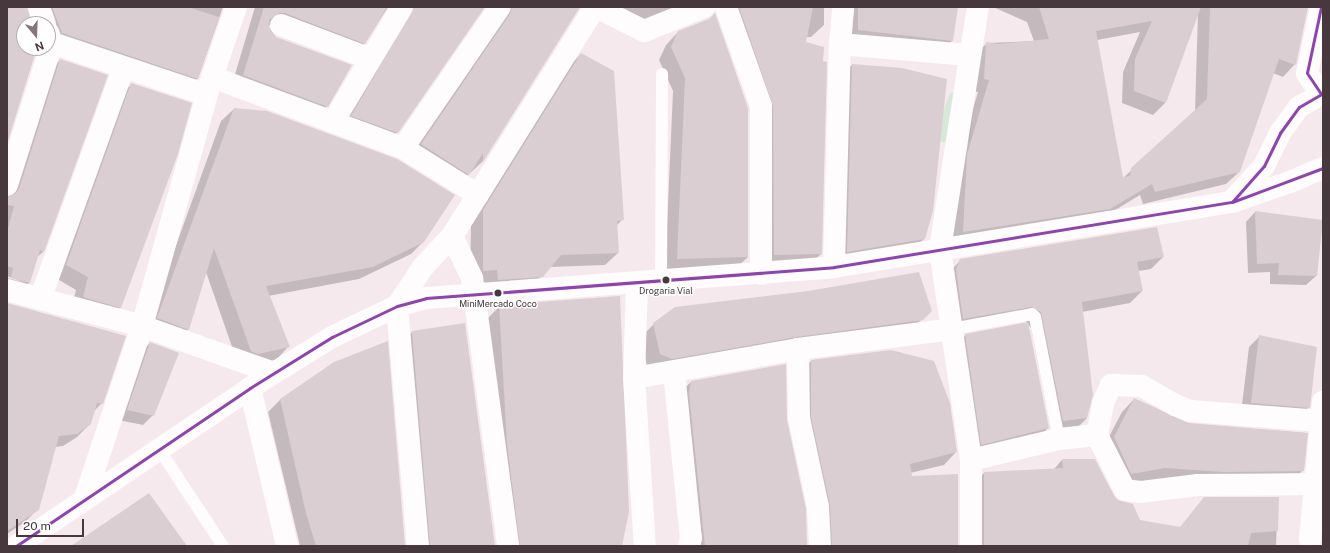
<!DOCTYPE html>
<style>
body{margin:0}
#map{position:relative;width:1330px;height:553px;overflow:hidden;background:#f6e9ed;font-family:"Public Sans",sans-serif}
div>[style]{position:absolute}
.green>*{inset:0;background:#d7e7d8}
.shadow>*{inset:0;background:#0003}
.building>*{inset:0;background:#dbced2}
.service>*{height:12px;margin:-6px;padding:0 6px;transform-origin:6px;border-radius:6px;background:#fefcfc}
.minor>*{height:22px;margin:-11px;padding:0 11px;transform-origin:11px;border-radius:11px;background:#fefcfc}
.secondary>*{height:22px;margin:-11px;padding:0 11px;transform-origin:11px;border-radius:11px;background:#fefcfc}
.bus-1>*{height:3px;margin:-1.5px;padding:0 1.5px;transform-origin:1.5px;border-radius:1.5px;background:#8e44ad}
.dots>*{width:11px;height:11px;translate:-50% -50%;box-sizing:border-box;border:2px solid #fff;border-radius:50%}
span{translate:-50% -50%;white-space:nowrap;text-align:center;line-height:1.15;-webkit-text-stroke:3px #fff;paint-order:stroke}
.bus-label{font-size:9px;color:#47383d}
.frame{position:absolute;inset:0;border:8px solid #47383d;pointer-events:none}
.north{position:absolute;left:16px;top:16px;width:40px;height:40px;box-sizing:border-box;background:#fff;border:1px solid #b5afb1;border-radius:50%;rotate:161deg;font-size:11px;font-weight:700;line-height:16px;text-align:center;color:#47383d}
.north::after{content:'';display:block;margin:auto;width:14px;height:18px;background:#84767b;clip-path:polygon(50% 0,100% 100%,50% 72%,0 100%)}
.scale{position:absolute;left:16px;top:519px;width:68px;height:18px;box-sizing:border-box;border:2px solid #47383d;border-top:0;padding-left:5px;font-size:12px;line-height:14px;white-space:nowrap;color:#47383d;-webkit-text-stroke:3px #fff;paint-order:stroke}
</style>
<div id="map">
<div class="green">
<div style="clip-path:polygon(975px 89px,970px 141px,937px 142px,940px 119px,950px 93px)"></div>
</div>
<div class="shadow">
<div style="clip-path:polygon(7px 7px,223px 7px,198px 78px,185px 91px,49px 45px,35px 10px,27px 8px,31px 24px,24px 24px,24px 48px,36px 48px,7px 140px)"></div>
<div style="clip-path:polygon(255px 7px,388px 7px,365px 43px,352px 56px,272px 25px,267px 26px,327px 106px,314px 119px,231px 88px)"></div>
<div style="clip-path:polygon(390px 7px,486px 7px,482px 8px,397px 132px,385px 145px,340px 128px)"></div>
<div style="clip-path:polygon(488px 7px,579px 7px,482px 162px,456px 186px,409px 157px)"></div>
<div style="clip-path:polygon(620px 7px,692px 7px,641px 23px)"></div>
<div style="clip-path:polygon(716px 7px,824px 7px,824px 25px,811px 37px,806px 37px,805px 43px,821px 254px,808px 266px,761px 267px,761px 115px)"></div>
<div style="clip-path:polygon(846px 7px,957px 7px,952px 41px,939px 53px,846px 42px)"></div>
<div style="clip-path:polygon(evenodd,993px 7px,1307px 7px,1295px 64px,1283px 77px,1273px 73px,1239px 172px,1226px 184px,1143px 204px,1140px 195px,1097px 221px,951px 243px,955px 168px,978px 92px,972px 91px,974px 56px,987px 43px,1034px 41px,1027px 22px,993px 7px,1198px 13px,1195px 111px,1122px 179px,1097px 40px,1140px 32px,1123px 72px,1122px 103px,1153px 115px,1165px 103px,1198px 13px)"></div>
<div style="clip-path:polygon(678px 32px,748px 257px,735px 269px,665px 271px,673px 91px,659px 60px,666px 45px)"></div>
<div style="clip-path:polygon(581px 54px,623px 219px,616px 226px,618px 253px,605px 265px,550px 267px,529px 289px,486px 292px,485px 282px,470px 283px,471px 224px,569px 66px)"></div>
<div style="clip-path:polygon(60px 60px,106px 75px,43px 252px,37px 257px,29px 283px,17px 295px,7px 293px,7px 278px,23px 282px,7px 276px,7px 197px,48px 72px)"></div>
<div style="clip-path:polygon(852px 65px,924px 239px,911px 252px,835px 264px,840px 77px)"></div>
<div style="clip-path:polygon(132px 84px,121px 307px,108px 320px,71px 310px,76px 290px,54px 277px,119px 96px)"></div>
<div style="clip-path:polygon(234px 109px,424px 241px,411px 254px,359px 279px,268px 296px,288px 347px,276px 360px,245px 366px,238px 364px,206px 272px,188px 329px,176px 342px,145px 331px,221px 121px)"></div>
<div style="clip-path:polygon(1255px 212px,1316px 276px,1306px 285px,1270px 284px,1270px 272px,1248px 273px,1246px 222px)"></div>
<div style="clip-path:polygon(1163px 257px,1151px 269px,1138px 271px,1142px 291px,1130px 303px,1082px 312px,1087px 418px,1075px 430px,1052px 433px,1031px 328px,1025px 320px,951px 331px,949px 272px,961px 260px)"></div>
<div style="clip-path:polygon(7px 304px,102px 403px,93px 412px,90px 424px,77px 437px,63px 446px,55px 447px,38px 509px,25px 522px,7px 534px)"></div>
<div style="clip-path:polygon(500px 306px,621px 546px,507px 546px,487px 319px)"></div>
<div style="clip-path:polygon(922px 319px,909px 332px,647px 366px,641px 337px,654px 324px)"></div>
<div style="clip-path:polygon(412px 332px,494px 546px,417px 546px,400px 345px)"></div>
<div style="clip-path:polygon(966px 335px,1048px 428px,1036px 441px,969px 457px,953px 348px)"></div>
<div style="clip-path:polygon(1259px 337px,1309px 407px,1299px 417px,1241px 413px,1249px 347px)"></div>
<div style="clip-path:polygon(150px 343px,153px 415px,143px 425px,118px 420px,140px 353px)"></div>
<div style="clip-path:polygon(811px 361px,956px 452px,944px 465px,910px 473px,958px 546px,820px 546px,799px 374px)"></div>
<div style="clip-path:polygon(691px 382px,786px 421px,807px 546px,691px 546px,678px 394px)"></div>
<div style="clip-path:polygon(281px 399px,404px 546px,300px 546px,268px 412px)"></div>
<div style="clip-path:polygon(1134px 399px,1189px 424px,1306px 433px,1302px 471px,1290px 484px,1118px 486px,1102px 450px,1122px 412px)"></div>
<div style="clip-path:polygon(1062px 460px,1094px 460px,1117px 501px,1162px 546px,971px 546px,971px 486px,984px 473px,1054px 469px)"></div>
<div style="clip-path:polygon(1205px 498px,1278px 498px,1276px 546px,1165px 546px)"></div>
</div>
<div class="building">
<div style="clip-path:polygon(7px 7px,27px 7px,32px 24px,24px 24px,24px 48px,37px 48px,7px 144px)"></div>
<div style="clip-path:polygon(52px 7px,187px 7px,219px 17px,198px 79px,62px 33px)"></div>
<div style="clip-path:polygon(264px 7px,387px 7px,365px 44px,285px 13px,279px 13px,269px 20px,269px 27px,276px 37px,352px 65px,328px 107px,243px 75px)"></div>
<div style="clip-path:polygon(414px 7px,485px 7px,398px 133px,351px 116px)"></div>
<div style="clip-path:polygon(512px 7px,580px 7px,483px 162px,483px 153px,469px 175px,421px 144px,510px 14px)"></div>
<div style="clip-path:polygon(739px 7px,813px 7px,806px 42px,824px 47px,823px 61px,827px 62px,822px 254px,774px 255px,773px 106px)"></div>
<div style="clip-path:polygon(858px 7px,958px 7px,953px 41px,858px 30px)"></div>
<div style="clip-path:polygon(1039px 7px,1201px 7px,1166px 103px,1134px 91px,1135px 59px,1152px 21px,1096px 31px,1123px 177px,1130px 176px,1131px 168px,1207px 99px,1210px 7px,1308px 7px,1296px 65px,1279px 59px,1240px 172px,1155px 192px,1152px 184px,1110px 209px,963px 232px,967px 155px,989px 80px,984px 79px,986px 42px,998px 44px,1049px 39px)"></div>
<div style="clip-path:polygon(715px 13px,748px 108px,748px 257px,677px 259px,685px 78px,671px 47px,678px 31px,709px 19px)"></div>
<div style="clip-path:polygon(581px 53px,614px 71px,624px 220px,617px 221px,619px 253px,561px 255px,543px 277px,498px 280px,497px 270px,483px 271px,483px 210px)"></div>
<div style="clip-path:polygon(60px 59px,108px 75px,44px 252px,40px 250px,30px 283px,11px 278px,13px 268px,7px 266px,7px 232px,14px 206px,7px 205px,7px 197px,15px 194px,19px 189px)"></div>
<div style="clip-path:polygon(852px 64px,902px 68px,947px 79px,933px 211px,925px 239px,847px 252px)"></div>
<div style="clip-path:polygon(131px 83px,192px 103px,178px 154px,121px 308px,83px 297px,88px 277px,66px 265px)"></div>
<div style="clip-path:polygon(234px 108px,267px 111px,397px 159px,455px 195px,424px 242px,373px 267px,266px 286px,290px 347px,258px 354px,251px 351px,214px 248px,189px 330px,157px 318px)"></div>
<div style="clip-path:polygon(1255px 211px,1323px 220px,1317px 276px,1278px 275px,1279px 263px,1257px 264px)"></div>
<div style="clip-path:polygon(1157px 227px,1164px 257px,1137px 262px,1143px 291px,1082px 302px,1093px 395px,1087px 418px,1063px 421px,1041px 312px,1031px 307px,963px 319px,956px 270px,960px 259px)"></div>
<div style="clip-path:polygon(919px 272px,932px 311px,923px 320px,796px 337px,672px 359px,660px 354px,653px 323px,675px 307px,808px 291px)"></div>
<div style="clip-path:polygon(620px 296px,629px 512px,622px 546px,520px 546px,507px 444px,499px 305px)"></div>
<div style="clip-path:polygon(7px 303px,126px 336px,103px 404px,97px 403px,91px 424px,77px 434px,59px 436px,39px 510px,7px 531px)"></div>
<div style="clip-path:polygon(1028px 322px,1049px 428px,981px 445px,965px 334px)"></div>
<div style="clip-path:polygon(465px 323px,495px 546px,430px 546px,412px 331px)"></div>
<div style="clip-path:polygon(1259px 335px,1317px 347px,1310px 408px,1251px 403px)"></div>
<div style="clip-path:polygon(388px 341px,405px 546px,316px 546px,306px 513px,280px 399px,334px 362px)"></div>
<div style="clip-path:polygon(150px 342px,179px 353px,154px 416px,127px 410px)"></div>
<div style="clip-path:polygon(891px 350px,934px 361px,950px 403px,957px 452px,910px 464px,912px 476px,958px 474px,958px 546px,832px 546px,830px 505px,811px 417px,811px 360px)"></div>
<div style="clip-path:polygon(786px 364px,787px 420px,806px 509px,807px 546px,705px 546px,689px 393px,691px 381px)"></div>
<div style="clip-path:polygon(1134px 398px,1189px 423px,1308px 433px,1304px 471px,1224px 472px,1165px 468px,1131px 474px,1114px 437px)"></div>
<div style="clip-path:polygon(1062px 459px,1095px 459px,1114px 496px,1118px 500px,1133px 504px,1140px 520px,1180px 527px,1204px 497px,1279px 497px,1278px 531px,1251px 533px,1248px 546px,984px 546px,984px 472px,1063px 468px)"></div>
<div style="clip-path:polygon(149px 493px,187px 546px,71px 546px)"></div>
</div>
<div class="service">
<div style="left:661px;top:280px;width:206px;rotate:-89.7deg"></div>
<div style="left:952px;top:329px;width:81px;rotate:-10.6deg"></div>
<div style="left:1032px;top:314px;width:4px;rotate:45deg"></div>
<div style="left:1035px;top:317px;width:124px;rotate:78.9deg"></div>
<div style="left:159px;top:449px;width:116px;rotate:56.6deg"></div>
</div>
<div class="minor">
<div style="left:39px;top:7px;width:18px;rotate:71deg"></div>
<div style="left:236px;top:7px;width:74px;rotate:108.9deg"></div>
<div style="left:212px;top:77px;width:204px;rotate:20.4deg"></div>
<div style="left:596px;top:7px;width:54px;rotate:26.6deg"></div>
<div style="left:644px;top:31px;width:65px;rotate:-21.8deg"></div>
<div style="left:726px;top:7px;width:105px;rotate:70.5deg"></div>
<div style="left:761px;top:106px;width:168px;rotate:90deg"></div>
<div style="left:281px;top:25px;width:96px;rotate:20.7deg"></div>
<div style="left:52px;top:43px;width:163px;rotate:18.5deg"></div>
<div style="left:840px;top:44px;width:129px;rotate:4.9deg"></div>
<div style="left:212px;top:77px;width:259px;rotate:105.7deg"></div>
<div style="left:142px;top:326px;width:140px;rotate:19.6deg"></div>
<div style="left:1321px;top:94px;width:25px;rotate:-124deg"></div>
<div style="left:1307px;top:73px;width:67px;rotate:-78deg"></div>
<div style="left:333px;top:122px;width:134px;rotate:-59deg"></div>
<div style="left:7px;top:185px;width:149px;rotate:-72.4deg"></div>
<div style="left:52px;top:43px;width:12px;rotate:-110deg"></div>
<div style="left:478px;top:195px;width:89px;rotate:-147.9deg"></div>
<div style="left:403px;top:148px;width:171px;rotate:-55.5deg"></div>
<div style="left:452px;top:236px;width:47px;rotate:64.5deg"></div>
<div style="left:472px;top:278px;width:270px;rotate:82.3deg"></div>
<div style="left:834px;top:267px;width:223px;rotate:-88.5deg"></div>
<div style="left:840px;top:44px;width:37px;rotate:-85deg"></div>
<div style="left:637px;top:283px;width:95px;rotate:91.8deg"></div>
<div style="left:634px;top:378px;width:168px;rotate:86.3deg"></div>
<div style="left:7px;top:290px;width:140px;rotate:14.9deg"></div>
<div style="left:142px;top:326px;width:183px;rotate:108.4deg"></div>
<div style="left:41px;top:297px;width:242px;rotate:-70.2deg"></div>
<div style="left:798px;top:349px;width:69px;rotate:89.2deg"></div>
<div style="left:799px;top:418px;width:91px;rotate:77.9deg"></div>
<div style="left:818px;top:507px;width:39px;rotate:87deg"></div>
<div style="left:674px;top:372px;width:167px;rotate:84.2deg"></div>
<div style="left:691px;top:538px;width:8px;rotate:104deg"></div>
<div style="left:634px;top:378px;width:167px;rotate:-10deg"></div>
<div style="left:798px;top:349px;width:155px;rotate:-7.4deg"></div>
<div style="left:250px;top:388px;width:162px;rotate:76.8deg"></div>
<div style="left:971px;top:460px;width:90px;rotate:-13.4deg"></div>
<div style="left:1059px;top:439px;width:38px;rotate:-6deg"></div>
<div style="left:1316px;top:484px;width:118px;rotate:179.5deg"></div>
<div style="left:1198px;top:485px;width:57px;rotate:173deg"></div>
<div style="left:1141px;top:492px;width:16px;rotate:-173deg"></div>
<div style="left:1125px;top:490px;width:62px;rotate:-117deg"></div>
<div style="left:1097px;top:435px;width:33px;rotate:-79deg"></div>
<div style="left:1103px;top:403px;width:20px;rotate:-66deg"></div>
<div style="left:1111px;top:385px;width:31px;rotate:2deg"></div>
<div style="left:1142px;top:386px;width:38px;rotate:30deg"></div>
<div style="left:1175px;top:405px;width:16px;rotate:22deg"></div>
<div style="left:1190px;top:411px;width:131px;rotate:4.4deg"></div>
<div style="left:1310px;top:539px;width:138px;rotate:-84.6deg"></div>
<div style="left:418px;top:546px;width:241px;rotate:-95deg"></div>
<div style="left:397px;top:306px;width:47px;rotate:-56.3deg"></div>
<div style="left:423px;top:267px;width:42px;rotate:-46.9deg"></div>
<div style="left:452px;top:236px;width:270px;rotate:-58deg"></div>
<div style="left:971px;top:546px;width:86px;rotate:-90deg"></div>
<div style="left:971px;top:460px;width:213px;rotate:-98.4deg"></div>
<div style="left:940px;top:249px;width:245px;rotate:-81.1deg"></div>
</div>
<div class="secondary">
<div style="left:1232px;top:201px;width:47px;rotate:-47.6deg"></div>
<div style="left:1264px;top:166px;width:37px;rotate:-64deg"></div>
<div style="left:1280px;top:133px;width:32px;rotate:-54deg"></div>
<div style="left:1299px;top:107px;width:28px;rotate:-30deg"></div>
<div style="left:16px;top:546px;width:282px;rotate:-34deg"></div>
<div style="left:250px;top:388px;width:97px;rotate:-31.9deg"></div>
<div style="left:332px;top:337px;width:72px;rotate:-25.5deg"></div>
<div style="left:397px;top:306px;width:30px;rotate:-15deg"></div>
<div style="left:426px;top:298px;width:409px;rotate:-4.3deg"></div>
<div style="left:834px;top:267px;width:403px;rotate:-9.3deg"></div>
<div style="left:1232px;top:202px;width:61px;rotate:-19deg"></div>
<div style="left:1290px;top:182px;width:36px;rotate:-23deg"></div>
</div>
<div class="bus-1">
<div style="left:1321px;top:7px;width:67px;rotate:102deg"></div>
<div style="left:1307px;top:73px;width:25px;rotate:56deg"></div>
<div style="left:1232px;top:202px;width:48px;rotate:-48.4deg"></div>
<div style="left:1264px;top:166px;width:37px;rotate:-64deg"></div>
<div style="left:1280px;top:133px;width:32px;rotate:-54deg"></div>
<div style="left:1299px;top:107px;width:28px;rotate:-30deg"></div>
<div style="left:16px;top:546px;width:282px;rotate:-34deg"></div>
<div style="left:250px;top:388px;width:97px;rotate:-31.9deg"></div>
<div style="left:332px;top:337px;width:72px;rotate:-25.5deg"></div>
<div style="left:397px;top:306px;width:30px;rotate:-15deg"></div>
<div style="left:426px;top:298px;width:409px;rotate:-4.3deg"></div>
<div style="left:834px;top:267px;width:403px;rotate:-9.3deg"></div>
<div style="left:1232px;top:202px;width:97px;rotate:-20.5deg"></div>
</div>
<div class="dots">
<div style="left:666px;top:280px;background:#47383d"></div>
<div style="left:498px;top:293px;background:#47383d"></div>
</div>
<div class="bus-label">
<span style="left:666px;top:291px">Drogaria Vial</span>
<span style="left:498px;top:304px">MiniMercado Coco</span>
</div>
<div class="frame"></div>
<div class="north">N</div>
<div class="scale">20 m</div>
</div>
